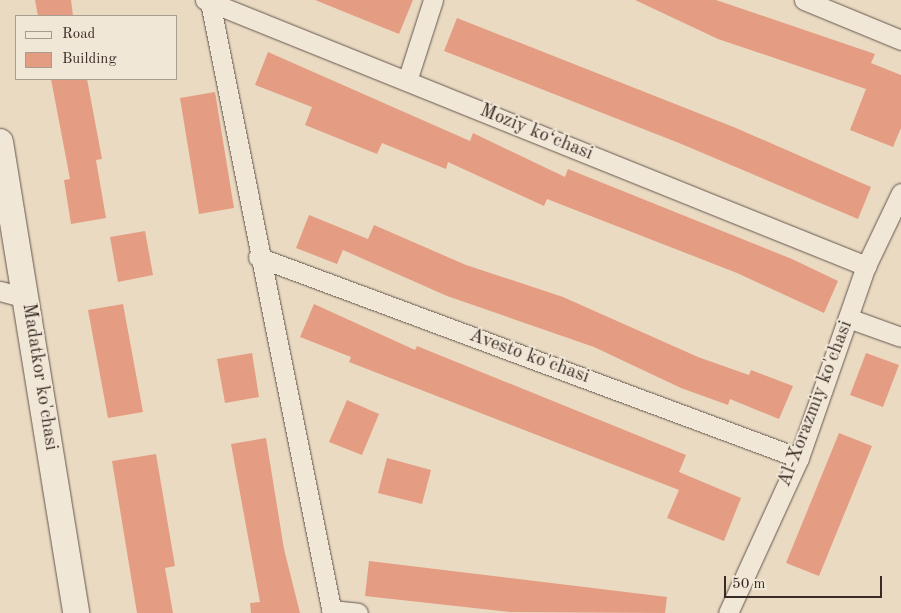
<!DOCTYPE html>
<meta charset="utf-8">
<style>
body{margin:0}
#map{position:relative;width:901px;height:613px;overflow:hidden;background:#eadac2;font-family:"Old Standard TT",serif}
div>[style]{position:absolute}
.building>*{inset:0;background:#e49d82}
.roads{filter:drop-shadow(0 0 1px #64574d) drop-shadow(0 0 1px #64574d)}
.street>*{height:19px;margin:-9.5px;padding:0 9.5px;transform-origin:9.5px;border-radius:9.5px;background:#f1e7d7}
.secondary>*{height:26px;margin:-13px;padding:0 13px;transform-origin:13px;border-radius:13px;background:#f1e7d7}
span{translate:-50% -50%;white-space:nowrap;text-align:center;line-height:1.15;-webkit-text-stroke:4px #f1e7d7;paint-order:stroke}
.street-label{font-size:19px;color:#382b26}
.legend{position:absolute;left:15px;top:15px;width:162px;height:65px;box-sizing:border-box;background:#f1e7d7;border:1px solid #a79c90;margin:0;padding:6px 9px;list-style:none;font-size:15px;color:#382b26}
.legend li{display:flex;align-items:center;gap:10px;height:25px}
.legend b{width:25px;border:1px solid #a79c90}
.scale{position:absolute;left:724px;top:576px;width:158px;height:22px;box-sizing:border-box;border:2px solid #382b26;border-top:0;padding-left:6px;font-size:15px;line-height:18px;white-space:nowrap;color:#382b26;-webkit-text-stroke:4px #f1e7d7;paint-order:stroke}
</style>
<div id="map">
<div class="building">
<div style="clip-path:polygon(35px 0,71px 0,73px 16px,38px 16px)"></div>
<div style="clip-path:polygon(315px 0,413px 0,399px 34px)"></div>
<div style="clip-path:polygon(635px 0,716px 0,875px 54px,871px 63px,901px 75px,901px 128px,893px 147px,850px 130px,866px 89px,718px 39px)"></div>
<div style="clip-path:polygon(457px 18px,736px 128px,871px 187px,858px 219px,679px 143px,444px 51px)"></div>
<div style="clip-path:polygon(268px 52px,470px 141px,473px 133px,565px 177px,568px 169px,792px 259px,838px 281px,824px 313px,737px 273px,547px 199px,544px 206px,448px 162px,446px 169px,382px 143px,377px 154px,305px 125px,312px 107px,255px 85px)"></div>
<div style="clip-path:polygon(51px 79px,87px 79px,102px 159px,96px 160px,106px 218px,71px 224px,64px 180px,70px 179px)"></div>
<div style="clip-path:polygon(215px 92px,234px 208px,199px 214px,180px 98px)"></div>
<div style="clip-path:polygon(309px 215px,368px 239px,374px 225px,466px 265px,563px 297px,698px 357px,749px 375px,751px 370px,793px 386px,779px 419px,730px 399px,728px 405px,681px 388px,594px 347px,447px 296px,343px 250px,337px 264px,296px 248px)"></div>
<div style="clip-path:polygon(145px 231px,153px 275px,118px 282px,110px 237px)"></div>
<div style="clip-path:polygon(123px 304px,143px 412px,108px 418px,88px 310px)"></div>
<div style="clip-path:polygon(314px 304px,415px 350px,417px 346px,686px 455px,679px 472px,741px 498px,724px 541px,667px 518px,679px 490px,349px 362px,351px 357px,300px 337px)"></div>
<div style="clip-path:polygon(252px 353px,259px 397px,225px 403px,217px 359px)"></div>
<div style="clip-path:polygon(866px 353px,899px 365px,883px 407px,850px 395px)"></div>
<div style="clip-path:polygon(347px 400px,379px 414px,362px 455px,329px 442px)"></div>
<div style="clip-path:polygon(839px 433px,872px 446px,819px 576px,786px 563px)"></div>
<div style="clip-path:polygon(266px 438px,284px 549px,300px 613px,251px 613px,250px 603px,260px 602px,231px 444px)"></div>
<div style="clip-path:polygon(156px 454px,175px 566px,165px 568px,173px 613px,137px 613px,112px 461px)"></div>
<div style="clip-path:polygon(387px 458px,431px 470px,422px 504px,378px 493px)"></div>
<div style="clip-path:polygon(369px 561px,667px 597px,665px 613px,510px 612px,365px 596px)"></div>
</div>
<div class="roads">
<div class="street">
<div style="left:205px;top:0;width:713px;rotate:21.92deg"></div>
<div style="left:804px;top:0;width:105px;rotate:22.4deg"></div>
<div style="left:210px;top:2px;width:623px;rotate:78.71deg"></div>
<div style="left:407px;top:81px;width:85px;rotate:-72.2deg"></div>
<div style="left:258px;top:257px;width:577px;rotate:20.38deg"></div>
<div style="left:0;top:291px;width:28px;rotate:15deg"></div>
<div style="left:848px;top:318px;width:56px;rotate:19.7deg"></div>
<div style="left:331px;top:610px;width:27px;rotate:6deg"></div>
<div style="left:728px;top:613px;width:170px;rotate:-65.4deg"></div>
<div style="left:799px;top:458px;width:203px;rotate:-70.8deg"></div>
<div style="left:866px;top:266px;width:81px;rotate:-64.4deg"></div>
</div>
<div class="secondary">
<div style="left:0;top:142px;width:477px;rotate:80.8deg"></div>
</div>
</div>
<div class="street-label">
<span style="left:536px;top:133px;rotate:22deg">Moziy ko‘chasi</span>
<span style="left:529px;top:357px;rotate:20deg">Avesto ko'chasi</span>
<span style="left:39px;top:377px;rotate:81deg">Madatkor ko'chasi</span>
<span style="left:816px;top:404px;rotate:-69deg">Al-Xorazmiy ko'chasi</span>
</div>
<ul class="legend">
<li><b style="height:6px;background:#f1e7d7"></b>Road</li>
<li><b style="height:14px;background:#e49d82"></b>Building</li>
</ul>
<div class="scale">50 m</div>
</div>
